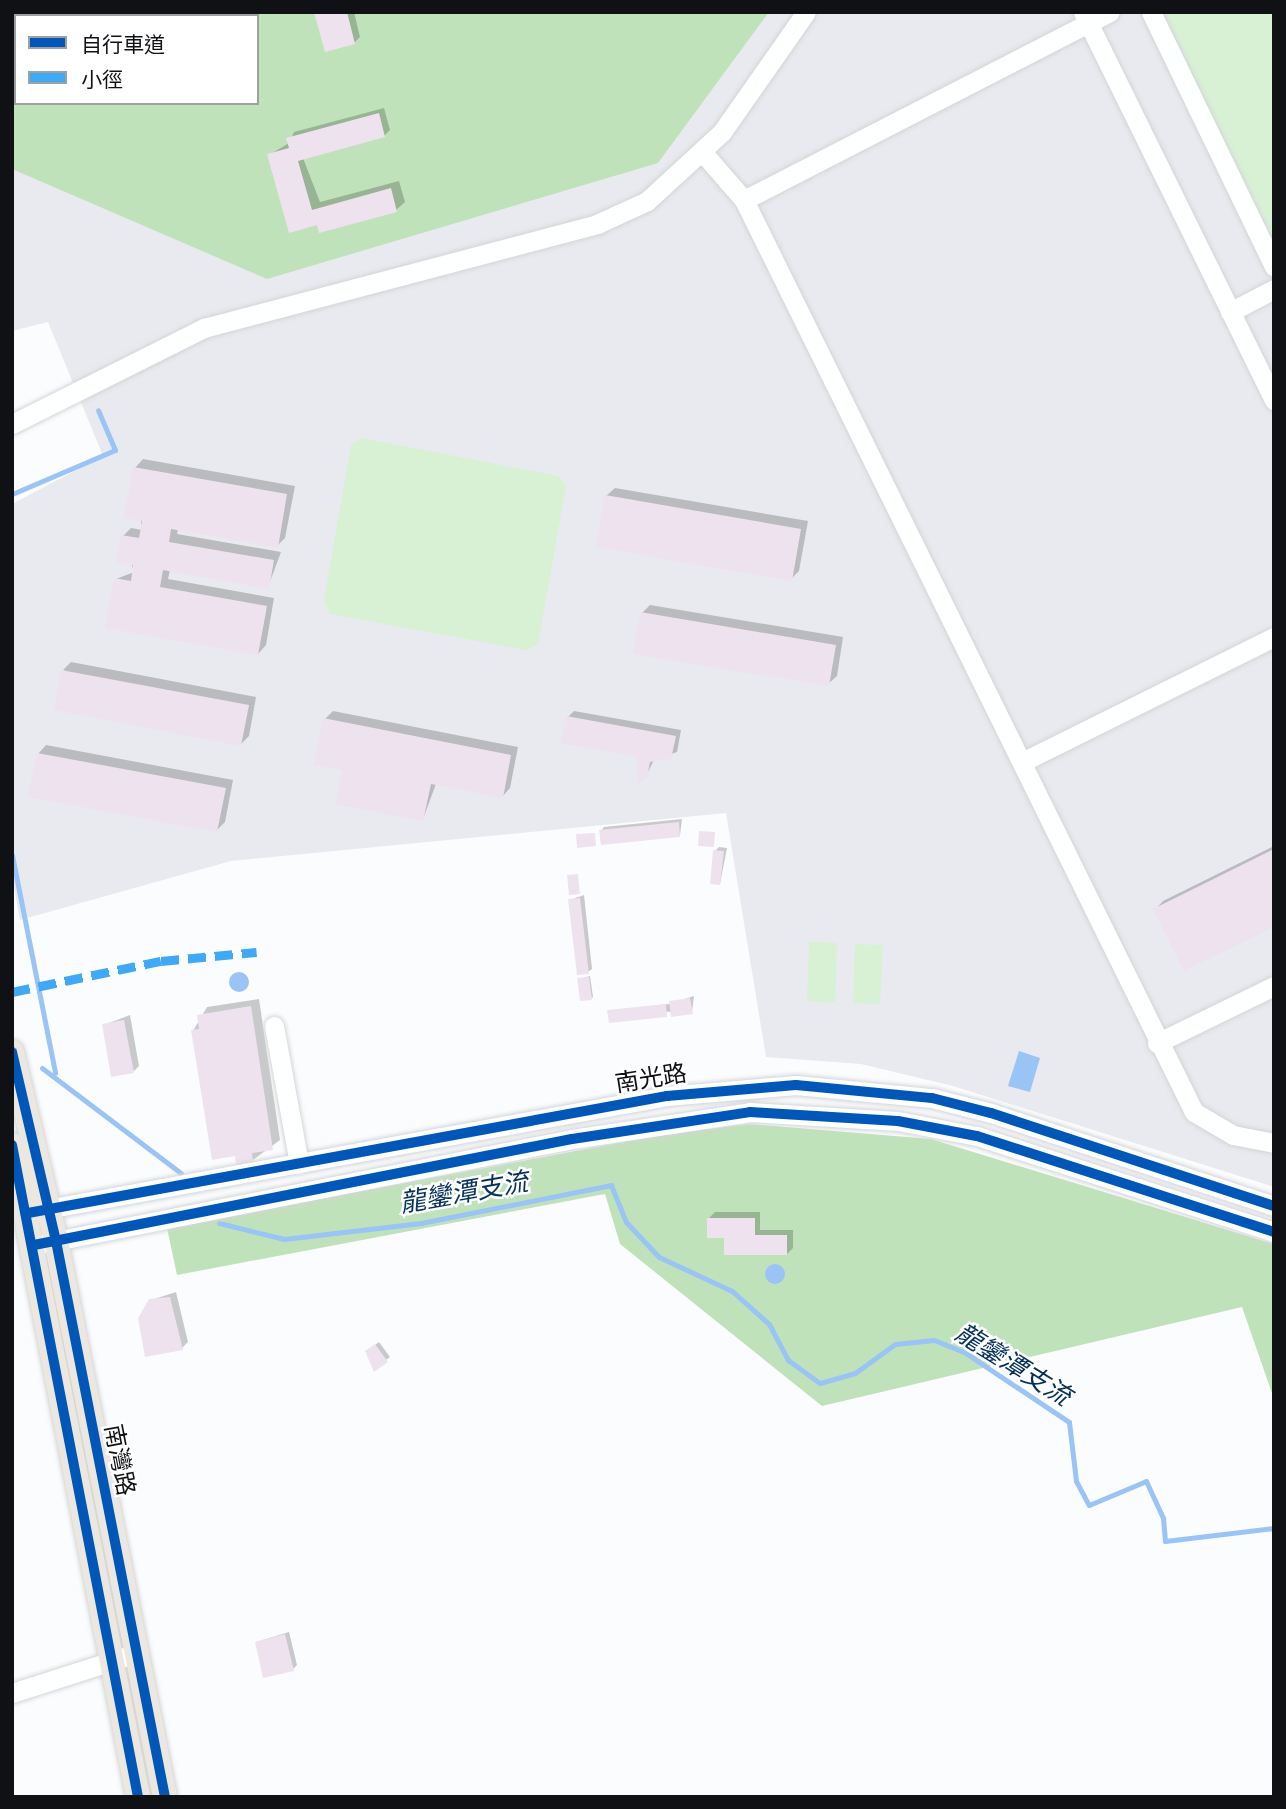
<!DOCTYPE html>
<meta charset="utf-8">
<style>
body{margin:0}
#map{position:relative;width:1286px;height:1809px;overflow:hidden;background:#fbfcfe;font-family:"DejaVu Sans","Noto Sans TC",sans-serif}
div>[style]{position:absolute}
.built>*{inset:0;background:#e8eaef}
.green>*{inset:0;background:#d8f1d5}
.forest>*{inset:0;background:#c0e2ba}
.water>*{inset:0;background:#9ac4f5}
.round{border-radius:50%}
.shadow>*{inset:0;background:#0003}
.stream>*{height:5px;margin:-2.5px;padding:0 2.5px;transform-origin:2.5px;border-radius:2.5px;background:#9ac4f5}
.building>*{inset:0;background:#efe2ef}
.roads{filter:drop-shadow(0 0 2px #d4d5d8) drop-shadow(0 0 2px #d4d5d8)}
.minor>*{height:19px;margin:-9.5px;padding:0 9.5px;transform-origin:9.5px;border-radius:9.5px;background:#feffff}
.major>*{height:24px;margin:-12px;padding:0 12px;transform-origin:12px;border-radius:12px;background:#ece8e0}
.quiet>*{height:9px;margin-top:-4.5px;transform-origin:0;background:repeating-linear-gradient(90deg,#3fa9f5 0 18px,transparent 0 27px)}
.cycleway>*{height:10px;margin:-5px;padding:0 5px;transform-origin:5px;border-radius:5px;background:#0057b8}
span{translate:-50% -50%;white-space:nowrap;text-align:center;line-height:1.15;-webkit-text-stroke:5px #fff;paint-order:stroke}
.street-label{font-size:24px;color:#101114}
.water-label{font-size:26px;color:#05315c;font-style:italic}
.frame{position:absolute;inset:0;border:14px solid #101114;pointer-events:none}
.legend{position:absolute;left:14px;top:14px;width:245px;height:91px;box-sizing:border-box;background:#fff;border:2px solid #9fa0a1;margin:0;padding:9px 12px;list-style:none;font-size:21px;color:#101114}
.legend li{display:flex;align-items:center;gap:14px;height:35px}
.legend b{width:35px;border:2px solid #9fa0a1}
</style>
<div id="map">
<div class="built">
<div style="clip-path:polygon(evenodd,12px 12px,1274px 12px,1274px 1187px,953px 1086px,861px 1064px,766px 1057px,726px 813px,231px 861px,20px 920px,12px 875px,12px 504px,103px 456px,48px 322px,12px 331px,12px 12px,16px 16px,257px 16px,257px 103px,16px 103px,16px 16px)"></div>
</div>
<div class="green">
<div style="clip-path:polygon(1161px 12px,1274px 12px,1274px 240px)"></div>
<div style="clip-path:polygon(361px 438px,559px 476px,566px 486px,538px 644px,527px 650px,330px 614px,324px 600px,351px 445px)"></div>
<div style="clip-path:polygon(809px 942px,837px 943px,835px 1003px,807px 1001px)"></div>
<div style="clip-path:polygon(855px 944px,883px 945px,880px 1004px,853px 1003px)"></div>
</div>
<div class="forest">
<div style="clip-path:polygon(evenodd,12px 12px,769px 12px,658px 163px,267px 279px,12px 169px,12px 12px,16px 16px,257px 16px,257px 103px,16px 103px,16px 16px)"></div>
<div style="clip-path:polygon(749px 1124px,931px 1139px,1274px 1244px,1274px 1399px,1242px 1307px,822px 1406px,620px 1244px,605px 1194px,177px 1275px,167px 1228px,655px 1136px)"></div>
</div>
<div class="water">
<div class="round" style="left:229px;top:972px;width:20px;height:20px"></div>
<div style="clip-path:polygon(1019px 1051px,1040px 1058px,1030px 1092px,1008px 1086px)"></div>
<div class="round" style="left:765px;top:1264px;width:20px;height:20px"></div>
</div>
<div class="shadow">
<div style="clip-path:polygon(316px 12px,354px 12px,360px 37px,354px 43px)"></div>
<div style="clip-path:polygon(384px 108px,390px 130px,384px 136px,303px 158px,320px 202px,399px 181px,405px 202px,396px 210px,318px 223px,269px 155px,289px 143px,294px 132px)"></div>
<div style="clip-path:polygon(143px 459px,295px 486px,285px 538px,277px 546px,178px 529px,177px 534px,281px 552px,268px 587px,170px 570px,168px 579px,274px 598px,266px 645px,258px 654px,116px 579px,134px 572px,123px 536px,131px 528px,142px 530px,135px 468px)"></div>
<div style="clip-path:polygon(615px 488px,808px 521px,799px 571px,791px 579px,606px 496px)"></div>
<div style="clip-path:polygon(650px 605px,843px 637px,837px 676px,828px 684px,642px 613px)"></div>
<div style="clip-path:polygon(71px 662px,256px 697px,249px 736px,241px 744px,63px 670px)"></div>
<div style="clip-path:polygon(333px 711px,518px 747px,510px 788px,502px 797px,436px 784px,423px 819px,344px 769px,325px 719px)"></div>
<div style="clip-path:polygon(574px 711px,681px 730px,677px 752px,654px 760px,646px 776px,639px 756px,568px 717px)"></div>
<div style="clip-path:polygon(46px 745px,233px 780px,225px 822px,217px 830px,38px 754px)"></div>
<div style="clip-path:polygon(682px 819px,680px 835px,601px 831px,604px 827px)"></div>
<div style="clip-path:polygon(1274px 846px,1274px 925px,1155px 910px,1163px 901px)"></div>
<div style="clip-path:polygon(719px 847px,727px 848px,720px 884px,715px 851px)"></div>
<div style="clip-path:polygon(584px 895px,592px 969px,588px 972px,570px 900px)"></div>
<div style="clip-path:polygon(590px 976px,593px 997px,592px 998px,579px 979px)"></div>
<div style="clip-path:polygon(694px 996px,692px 1012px,609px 1011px,669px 1004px)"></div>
<div style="clip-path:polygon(259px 999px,280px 1140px,253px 1160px,193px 1031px,207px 1007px)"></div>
<div style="clip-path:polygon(130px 1015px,139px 1066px,133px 1072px,104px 1025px)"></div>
<div style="clip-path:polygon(715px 1212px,760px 1212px,760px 1230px,793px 1230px,793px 1248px,787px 1254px,726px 1236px,709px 1218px)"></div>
<div style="clip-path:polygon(176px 1292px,188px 1342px,182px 1348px,151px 1300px)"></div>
<div style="clip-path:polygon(379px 1342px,390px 1357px,386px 1360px,371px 1348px)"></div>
<div style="clip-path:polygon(289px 1632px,297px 1665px,293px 1669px,256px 1642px)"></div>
</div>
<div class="stream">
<div style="left:12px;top:494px;width:112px;rotate:-23.1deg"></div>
<div style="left:115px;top:450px;width:43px;rotate:-113deg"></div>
<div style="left:12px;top:855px;width:222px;rotate:78.8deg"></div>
<div style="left:42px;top:1068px;width:174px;rotate:37.1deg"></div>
<div style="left:219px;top:1223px;width:67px;rotate:13.8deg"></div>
<div style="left:284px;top:1239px;width:138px;rotate:-6.7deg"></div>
<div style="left:421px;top:1223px;width:194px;rotate:-11.3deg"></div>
<div style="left:611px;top:1185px;width:40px;rotate:68deg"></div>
<div style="left:626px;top:1222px;width:48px;rotate:46.7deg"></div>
<div style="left:659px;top:1257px;width:81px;rotate:25deg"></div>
<div style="left:732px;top:1291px;width:50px;rotate:41.7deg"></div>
<div style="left:769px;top:1324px;width:41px;rotate:62.2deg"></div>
<div style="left:788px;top:1360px;width:39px;rotate:36deg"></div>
<div style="left:820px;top:1383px;width:36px;rotate:-16deg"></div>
<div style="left:855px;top:1373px;width:49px;rotate:-35.9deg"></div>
<div style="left:895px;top:1344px;width:39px;rotate:-6deg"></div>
<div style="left:934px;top:1340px;width:32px;rotate:22deg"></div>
<div style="left:964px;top:1352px;width:126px;rotate:33.7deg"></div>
<div style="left:1069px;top:1422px;width:59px;rotate:83.2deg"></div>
<div style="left:1076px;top:1481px;width:27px;rotate:62deg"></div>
<div style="left:1089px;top:1505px;width:62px;rotate:-22.8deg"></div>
<div style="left:1146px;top:1481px;width:41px;rotate:65.3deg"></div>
<div style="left:1163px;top:1518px;width:23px;rotate:85deg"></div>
<div style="left:1165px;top:1541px;width:110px;rotate:-6.8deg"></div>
</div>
<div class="building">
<div style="clip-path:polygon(314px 12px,347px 12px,355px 44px,325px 52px)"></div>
<div style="clip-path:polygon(379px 113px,385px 137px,298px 161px,312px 210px,391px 188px,397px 212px,319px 233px,317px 225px,289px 233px,267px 154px,289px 148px,286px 138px)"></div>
<div style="clip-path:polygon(133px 467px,287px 494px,278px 548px,171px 529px,169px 542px,274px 560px,269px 589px,163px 570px,160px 587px,267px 606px,258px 655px,105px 628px,114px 578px,131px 581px,133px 565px,116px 562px,121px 535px,139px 538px,142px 521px,124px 518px)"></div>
<div style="clip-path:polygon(605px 495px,801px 529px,792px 581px,596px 547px)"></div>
<div style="clip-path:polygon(640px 612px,836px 645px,829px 686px,633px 654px)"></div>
<div style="clip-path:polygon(61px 670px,249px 705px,241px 746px,54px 710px)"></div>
<div style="clip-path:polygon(566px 716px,676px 736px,671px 759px,650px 762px,647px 778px,638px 784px,637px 757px,560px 743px)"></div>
<div style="clip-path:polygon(323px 718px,511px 755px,503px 798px,431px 784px,423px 821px,335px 804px,342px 770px,314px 765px)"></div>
<div style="clip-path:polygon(37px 753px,226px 788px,217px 832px,28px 797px)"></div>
<div style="clip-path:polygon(679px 822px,680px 837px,601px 845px,599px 830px)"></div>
<div style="clip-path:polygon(699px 831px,715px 832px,714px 847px,698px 846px)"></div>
<div style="clip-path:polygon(595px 833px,596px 846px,577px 848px,576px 834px)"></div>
<div style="clip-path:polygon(1274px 849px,1274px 927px,1184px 971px,1153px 909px)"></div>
<div style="clip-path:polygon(713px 850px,724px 851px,720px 885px,710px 884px)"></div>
<div style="clip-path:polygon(578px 874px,580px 894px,569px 895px,567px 875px)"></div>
<div style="clip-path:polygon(580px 898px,589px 974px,577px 975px,568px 899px)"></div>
<div style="clip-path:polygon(589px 977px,592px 1000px,580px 1001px,577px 978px)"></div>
<div style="clip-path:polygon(690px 998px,693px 1014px,671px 1017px,669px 1001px)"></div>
<div style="clip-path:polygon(666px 1004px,667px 1017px,609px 1023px,607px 1010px)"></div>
<div style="clip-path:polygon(251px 1006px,273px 1150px,252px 1153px,253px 1162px,236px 1165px,235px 1156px,212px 1160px,191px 1030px,199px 1029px,197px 1015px)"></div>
<div style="clip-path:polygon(124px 1020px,134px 1073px,111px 1077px,102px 1024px)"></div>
<div style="clip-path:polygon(707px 1218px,755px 1218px,755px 1235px,787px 1235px,787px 1255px,724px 1255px,724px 1238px,707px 1238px)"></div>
<div style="clip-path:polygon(170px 1297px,183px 1350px,145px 1357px,138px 1318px,149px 1299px)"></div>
<div style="clip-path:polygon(375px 1344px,388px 1362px,374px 1372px,365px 1351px)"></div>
<div style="clip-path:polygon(285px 1634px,294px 1671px,263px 1678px,255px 1642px)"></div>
</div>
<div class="roads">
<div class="minor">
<div style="left:1083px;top:12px;width:433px;rotate:63.8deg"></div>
<div style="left:1151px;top:12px;width:283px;rotate:64.2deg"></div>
<div style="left:704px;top:154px;width:61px;rotate:49deg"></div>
<div style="left:744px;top:200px;width:1017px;rotate:63.74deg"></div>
<div style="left:1194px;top:1112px;width:45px;rotate:30.5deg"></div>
<div style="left:1233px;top:1135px;width:42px;rotate:11deg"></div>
<div style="left:744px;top:200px;width:411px;rotate:-27.2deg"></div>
<div style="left:1230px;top:312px;width:50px;rotate:-27.6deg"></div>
<div style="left:12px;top:424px;width:215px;rotate:-26.6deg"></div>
<div style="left:204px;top:328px;width:407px;rotate:-14.8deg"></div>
<div style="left:597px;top:224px;width:55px;rotate:-24.7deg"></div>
<div style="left:647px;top:201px;width:102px;rotate:-42.6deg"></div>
<div style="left:722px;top:132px;width:146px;rotate:-55deg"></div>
<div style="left:1024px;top:761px;width:279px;rotate:-26.4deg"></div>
<div style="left:274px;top:1026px;width:140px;rotate:79.7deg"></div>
<div style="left:1157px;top:1043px;width:130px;rotate:-26deg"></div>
<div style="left:36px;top:1211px;width:641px;rotate:-10.33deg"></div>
<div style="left:667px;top:1096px;width:129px;rotate:-4.9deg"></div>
<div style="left:796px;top:1085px;width:137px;rotate:5.5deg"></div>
<div style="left:932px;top:1098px;width:61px;rotate:14.3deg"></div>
<div style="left:991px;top:1113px;width:298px;rotate:18.2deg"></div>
<div style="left:45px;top:1243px;width:537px;rotate:-11.16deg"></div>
<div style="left:572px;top:1139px;width:180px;rotate:-8.6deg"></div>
<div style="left:750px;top:1112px;width:148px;rotate:3.5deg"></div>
<div style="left:898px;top:1121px;width:80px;rotate:10.8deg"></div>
<div style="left:977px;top:1136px;width:312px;rotate:17.9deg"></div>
<div style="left:12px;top:1693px;width:118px;rotate:-17.8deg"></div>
</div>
<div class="major">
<div style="left:12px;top:1052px;width:194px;rotate:76.9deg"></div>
<div style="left:56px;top:1241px;width:567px;rotate:78.91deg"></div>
<div style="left:12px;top:1145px;width:664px;rotate:79.06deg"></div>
</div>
</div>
<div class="quiet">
<div style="left:12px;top:992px;width:152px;rotate:-11.8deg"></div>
<div style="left:161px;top:961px;width:96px;rotate:-5.4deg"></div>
</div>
<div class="cycleway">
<div style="left:12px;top:1052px;width:194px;rotate:76.9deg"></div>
<div style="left:56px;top:1241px;width:567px;rotate:78.91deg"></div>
<div style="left:12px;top:1145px;width:664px;rotate:79.06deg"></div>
<div style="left:28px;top:1213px;width:650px;rotate:-10.38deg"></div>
<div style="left:667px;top:1096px;width:129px;rotate:-4.9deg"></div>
<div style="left:796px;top:1085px;width:137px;rotate:5.5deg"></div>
<div style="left:932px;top:1098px;width:61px;rotate:14.3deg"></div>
<div style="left:991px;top:1113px;width:298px;rotate:18.2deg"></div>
<div style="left:34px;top:1245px;width:548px;rotate:-11.15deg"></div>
<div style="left:572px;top:1139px;width:180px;rotate:-8.6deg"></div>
<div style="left:750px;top:1112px;width:148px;rotate:3.5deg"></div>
<div style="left:898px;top:1121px;width:80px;rotate:10.8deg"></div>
<div style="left:977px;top:1136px;width:312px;rotate:17.9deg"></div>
</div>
<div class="street-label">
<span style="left:651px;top:1079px;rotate:-9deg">南光路</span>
<span style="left:119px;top:1460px;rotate:79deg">南灣路</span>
</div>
<div class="water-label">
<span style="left:464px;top:1193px;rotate:-10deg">龍鑾潭支流</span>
<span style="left:1013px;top:1365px;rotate:32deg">龍鑾潭支流</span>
</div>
<div class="frame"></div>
<ul class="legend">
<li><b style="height:9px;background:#0057b8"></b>自行車道</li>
<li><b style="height:9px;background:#3fa9f5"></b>小徑</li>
</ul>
</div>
